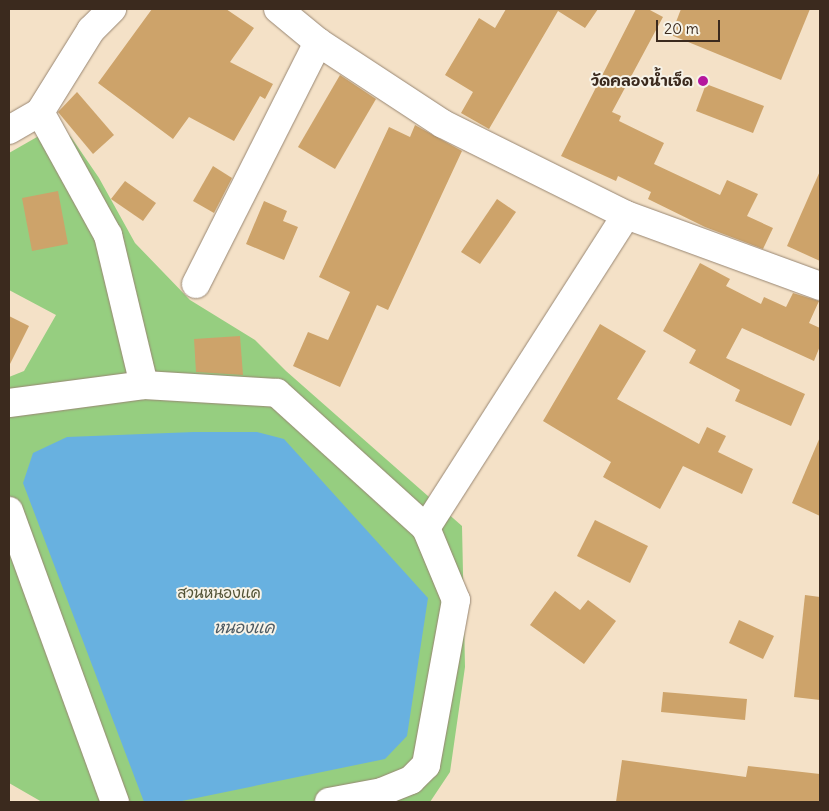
<!DOCTYPE html>
<meta charset="utf-8">
<style>
body{margin:0}
#map{position:relative;width:829px;height:811px;overflow:hidden;background:#f4e1c7;font-family:Delius,"Playpen Sans Thai",sans-serif}
div>[style]{position:absolute}
.green>*{inset:0;background:#96ce80}
.water>*{inset:0;background:#68b1e0}
.building>*{inset:0;background:#cda36a}
.roads{filter:drop-shadow(0 0 1px #988672) drop-shadow(0 0 1px #988672)}
.minor>*{height:28px;margin:-14px;padding:0 14px;transform-origin:14px;border-radius:14px;background:#fff}
.dots>*{width:14px;height:14px;translate:-50% -50%;box-sizing:border-box;border:2px solid #f7f3e8;border-radius:50%}
span{translate:-50% -50%;white-space:nowrap;text-align:center;line-height:1.15;-webkit-text-stroke:4px #f7f3e8;paint-order:stroke}
.poi-label{font-size:15px;color:#3b2a1e;font-weight:700}
.right{translate:-100% -50%;text-align:right}
.park-label{font-size:15px;color:#525336}
.water-label{font-size:16px;color:#4b5962;font-style:italic}
.frame{position:absolute;inset:0;border:10px solid #3b2a1e;pointer-events:none}
.scale{position:absolute;left:656px;top:20px;width:64px;height:22px;box-sizing:border-box;border:2px solid #3b2a1e;border-top:0;padding-left:6px;font-size:15px;line-height:18px;white-space:nowrap;color:#3b2a1e;-webkit-text-stroke:4px #f7f3e8;paint-order:stroke}
</style>
<div id="map">
<div class="green">
<div style="clip-path:polygon(58px 125px,71px 137px,99px 178px,135px 243px,190px 300px,255px 340px,286px 371px,462px 526px,465px 667px,450px 772px,430px 802px,42px 802px,9px 783px,9px 377px,24px 371px,56px 315px,9px 290px,9px 153px)"></div>
</div>
<div class="water">
<div style="clip-path:polygon(194px 432px,257px 432px,284px 439px,428px 598px,407px 736px,385px 759px,177px 802px,144px 802px,23px 483px,33px 453px,67px 437px)"></div>
</div>
<div class="building">
<div style="clip-path:polygon(152px 9px,226px 9px,254px 28px,230px 62px,273px 84px,265px 99px,260px 96px,234px 141px,189px 117px,173px 139px,98px 83px)"></div>
<div style="clip-path:polygon(506px 9px,598px 9px,585px 28px,558px 11px,489px 129px,461px 113px,473px 92px,445px 75px,479px 18px,495px 28px)"></div>
<div style="clip-path:polygon(636px 9px,648px 9px,663px 17px,612px 112px,621px 116px,619px 121px,664px 143px,654px 164px,720px 195px,727px 180px,758px 194px,747px 216px,773px 228px,763px 249px,705px 227px,648px 199px,651px 192px,618px 176px,616px 181px,561px 156px)"></div>
<div style="clip-path:polygon(681px 9px,810px 9px,781px 80px,671px 35px)"></div>
<div style="clip-path:polygon(340px 75px,376px 99px,335px 169px,298px 147px)"></div>
<div style="clip-path:polygon(706px 84px,764px 106px,753px 133px,696px 111px)"></div>
<div style="clip-path:polygon(77px 92px,114px 135px,93px 154px,58px 112px)"></div>
<div style="clip-path:polygon(415px 125px,462px 151px,388px 310px,377px 305px,340px 387px,293px 366px,308px 332px,328px 340px,350px 292px,319px 277px,389px 127px,410px 137px)"></div>
<div style="clip-path:polygon(213px 166px,232px 178px,214px 213px,193px 201px)"></div>
<div style="clip-path:polygon(820px 171px,820px 261px,787px 246px)"></div>
<div style="clip-path:polygon(125px 181px,156px 203px,143px 221px,111px 199px)"></div>
<div style="clip-path:polygon(58px 191px,68px 244px,32px 251px,22px 198px)"></div>
<div style="clip-path:polygon(497px 199px,516px 212px,480px 264px,461px 252px)"></div>
<div style="clip-path:polygon(264px 201px,287px 211px,283px 221px,298px 227px,284px 260px,246px 244px)"></div>
<div style="clip-path:polygon(700px 263px,730px 279px,726px 286px,761px 304px,764px 297px,786px 307px,793px 293px,819px 301px,809px 323px,820px 328px,820px 346px,814px 361px,742px 328px,726px 358px,805px 394px,791px 426px,735px 401px,740px 390px,689px 363px,696px 350px,663px 331px)"></div>
<div style="clip-path:polygon(9px 316px,29px 326px,9px 366px)"></div>
<div style="clip-path:polygon(600px 324px,646px 351px,617px 399px,699px 444px,707px 427px,726px 436px,718px 452px,753px 469px,742px 494px,683px 466px,660px 509px,603px 477px,611px 462px,543px 421px)"></div>
<div style="clip-path:polygon(240px 336px,243px 375px,196px 372px,194px 339px)"></div>
<div style="clip-path:polygon(820px 437px,820px 516px,792px 503px)"></div>
<div style="clip-path:polygon(595px 520px,648px 546px,630px 583px,577px 556px)"></div>
<div style="clip-path:polygon(555px 591px,580px 610px,588px 600px,616px 621px,584px 664px,530px 625px)"></div>
<div style="clip-path:polygon(805px 595px,820px 597px,820px 700px,794px 697px)"></div>
<div style="clip-path:polygon(739px 620px,774px 636px,763px 659px,729px 643px)"></div>
<div style="clip-path:polygon(663px 692px,747px 699px,745px 720px,661px 712px)"></div>
<div style="clip-path:polygon(622px 760px,746px 777px,748px 766px,820px 774px,820px 802px,616px 802px)"></div>
</div>
<div class="roads">
<div class="minor">
<div style="left:278px;top:9px;width:52px;rotate:39.5deg"></div>
<div style="left:318px;top:42px;width:149px;rotate:33.3deg"></div>
<div style="left:443px;top:124px;width:204px;rotate:26.4deg"></div>
<div style="left:626px;top:215px;width:207px;rotate:20.1deg"></div>
<div style="left:40px;top:112px;width:141px;rotate:61.1deg"></div>
<div style="left:108px;top:235px;width:154px;rotate:76.5deg"></div>
<div style="left:9px;top:130px;width:36px;rotate:-30deg"></div>
<div style="left:40px;top:112px;width:97px;rotate:-58.1deg"></div>
<div style="left:91px;top:30px;width:30px;rotate:-45deg"></div>
<div style="left:196px;top:284px;width:271px;rotate:-63.2deg"></div>
<div style="left:9px;top:403px;width:136px;rotate:-7.6deg"></div>
<div style="left:144px;top:385px;width:133px;rotate:3.4deg"></div>
<div style="left:277px;top:393px;width:201px;rotate:42.2deg"></div>
<div style="left:426px;top:528px;width:78px;rotate:67.4deg"></div>
<div style="left:456px;top:600px;width:168px;rotate:100.3deg"></div>
<div style="left:426px;top:765px;width:21px;rotate:135deg"></div>
<div style="left:411px;top:780px;width:31px;rotate:158deg"></div>
<div style="left:382px;top:792px;width:54px;rotate:169.3deg"></div>
<div style="left:9px;top:511px;width:310px;rotate:70deg"></div>
<div style="left:426px;top:528px;width:371px;rotate:-57.4deg"></div>
</div>
</div>
<div class="dots">
<div style="left:703px;top:81px;background:#b5179e"></div>
</div>
<div class="poi-label">
<span class="right" style="left:693px;top:81px">วัดคลองน้ำเจ็ด</span>
</div>
<div class="park-label">
<span style="left:219px;top:593px">สวนหนองแค</span>
</div>
<div class="water-label">
<span style="left:244px;top:627px">หนองแค</span>
</div>
<div class="frame"></div>
<div class="scale">20 m</div>
</div>
